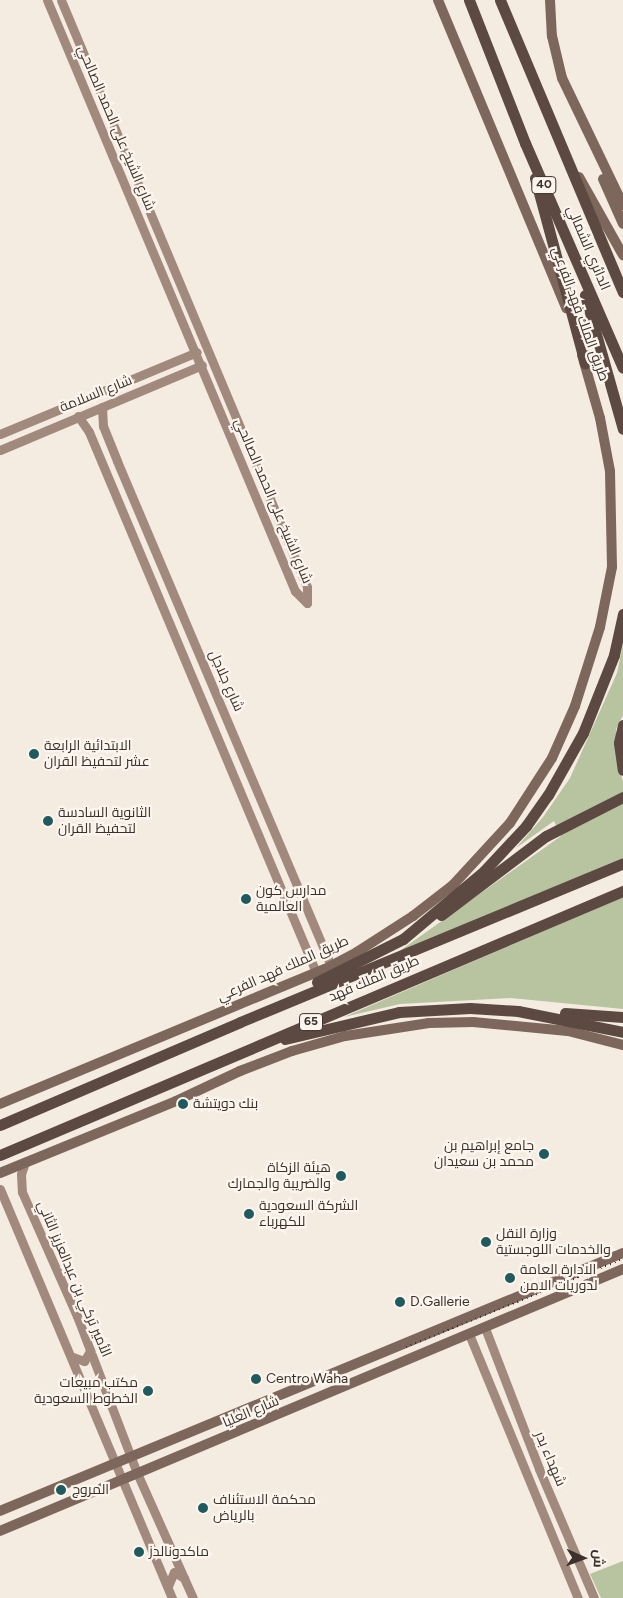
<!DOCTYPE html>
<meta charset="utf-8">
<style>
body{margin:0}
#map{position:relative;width:623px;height:1598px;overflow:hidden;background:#f4ebe1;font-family:Figtree,Cairo,sans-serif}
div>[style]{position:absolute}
.green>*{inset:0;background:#b8c4a0}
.secondary>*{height:9px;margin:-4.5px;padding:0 4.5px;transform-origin:4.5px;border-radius:4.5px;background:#a18a7d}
.primary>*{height:10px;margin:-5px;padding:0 5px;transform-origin:5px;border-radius:5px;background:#7d675c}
.highway>*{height:11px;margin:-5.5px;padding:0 5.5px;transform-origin:5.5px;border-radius:5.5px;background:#5c4a42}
.rail>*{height:2px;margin-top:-1px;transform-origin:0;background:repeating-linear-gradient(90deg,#3b302b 0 1px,transparent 0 5px)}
.dots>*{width:14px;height:14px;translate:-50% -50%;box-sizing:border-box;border:2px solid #fbf5ee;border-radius:50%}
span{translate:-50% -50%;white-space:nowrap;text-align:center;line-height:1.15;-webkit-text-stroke:4.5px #fbf5ee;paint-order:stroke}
.shield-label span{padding:1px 4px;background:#fbf5ee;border:1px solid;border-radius:4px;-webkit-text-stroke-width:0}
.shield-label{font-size:12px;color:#3b302b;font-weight:700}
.street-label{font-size:14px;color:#3b302b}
.poi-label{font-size:14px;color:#3b302b}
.left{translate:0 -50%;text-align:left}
.right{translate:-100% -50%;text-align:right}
.north{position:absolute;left:558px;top:1533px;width:50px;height:50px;-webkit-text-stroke:4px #fbf5ee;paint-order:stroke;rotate:92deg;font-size:14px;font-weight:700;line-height:20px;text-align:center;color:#3b302b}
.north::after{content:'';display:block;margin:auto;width:18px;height:22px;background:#3b302b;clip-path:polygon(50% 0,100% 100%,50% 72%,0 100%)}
</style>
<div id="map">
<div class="green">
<div style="clip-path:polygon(623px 645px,623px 715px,616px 729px,617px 762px,623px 781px,623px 858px,394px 955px,561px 836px,554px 821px,516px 848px,543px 817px,570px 778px,617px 673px)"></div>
<div style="clip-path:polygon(623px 897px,623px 1009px,511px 998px,400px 1004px,344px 1017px)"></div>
<div style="clip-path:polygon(623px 1561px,623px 1598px,601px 1598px,590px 1574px)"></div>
</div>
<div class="secondary">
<div style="left:47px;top:0;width:641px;rotate:67.24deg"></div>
<div style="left:295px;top:591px;width:17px;rotate:45deg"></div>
<div style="left:307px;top:603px;width:16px;rotate:-90deg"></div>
<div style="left:307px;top:587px;width:636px;rotate:-112.74deg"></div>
<div style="left:102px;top:407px;width:19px;rotate:87deg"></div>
<div style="left:103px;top:426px;width:38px;rotate:68deg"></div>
<div style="left:117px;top:461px;width:548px;rotate:67.03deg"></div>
<div style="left:78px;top:416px;width:19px;rotate:55deg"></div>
<div style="left:89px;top:432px;width:584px;rotate:67.21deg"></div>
<div style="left:0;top:434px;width:213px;rotate:-22.6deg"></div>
<div style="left:0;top:450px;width:219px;rotate:-22.8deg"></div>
<div style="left:25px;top:1162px;width:13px;rotate:108deg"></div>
<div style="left:21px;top:1174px;width:18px;rotate:87deg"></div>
<div style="left:22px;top:1192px;width:136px;rotate:66.1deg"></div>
<div style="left:77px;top:1316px;width:168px;rotate:69.1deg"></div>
<div style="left:137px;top:1473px;width:137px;rotate:65.9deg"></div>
<div style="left:0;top:1189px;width:444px;rotate:67.2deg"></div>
<div style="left:485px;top:1328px;width:151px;rotate:69deg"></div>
<div style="left:539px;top:1469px;width:140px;rotate:66.9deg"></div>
<div style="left:469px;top:1334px;width:286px;rotate:67.6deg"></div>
<div style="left:73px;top:1357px;width:12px;rotate:20deg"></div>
<div style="left:84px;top:1361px;width:12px;rotate:-59deg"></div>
<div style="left:168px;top:1586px;width:15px;rotate:-67deg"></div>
<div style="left:174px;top:1572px;width:12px;rotate:31deg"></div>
</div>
<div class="primary">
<div style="left:438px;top:0;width:334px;rotate:67.4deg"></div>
<div style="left:550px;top:0;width:36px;rotate:87deg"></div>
<div style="left:552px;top:36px;width:43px;rotate:76.6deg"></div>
<div style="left:562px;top:78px;width:141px;rotate:64.3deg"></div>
<div style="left:579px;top:177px;width:90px;rotate:60.6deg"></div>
<div style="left:603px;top:179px;width:49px;rotate:66deg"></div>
<div style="left:0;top:1104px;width:359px;rotate:-22.6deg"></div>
<div style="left:331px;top:966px;width:30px;rotate:-28deg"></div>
<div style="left:357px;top:952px;width:67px;rotate:-32.7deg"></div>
<div style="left:413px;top:916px;width:51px;rotate:-37.8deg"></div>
<div style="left:453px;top:885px;width:84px;rotate:-47.4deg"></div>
<div style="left:510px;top:823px;width:77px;rotate:-57.1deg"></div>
<div style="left:552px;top:758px;width:57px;rotate:-66.1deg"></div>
<div style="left:575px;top:706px;width:83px;rotate:-72.4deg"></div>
<div style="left:600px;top:627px;width:61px;rotate:-78.7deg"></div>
<div style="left:612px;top:567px;width:96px;rotate:-91.2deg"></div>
<div style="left:610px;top:471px;width:54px;rotate:-100.7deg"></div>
<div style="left:600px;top:418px;width:66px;rotate:-105.9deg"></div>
<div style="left:0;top:1173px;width:190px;rotate:-22.2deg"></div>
<div style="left:176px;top:1101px;width:71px;rotate:-25.1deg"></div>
<div style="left:240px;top:1071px;width:56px;rotate:-21deg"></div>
<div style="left:292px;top:1051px;width:55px;rotate:-15.8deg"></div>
<div style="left:345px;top:1036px;width:85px;rotate:-8.8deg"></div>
<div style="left:429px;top:1023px;width:44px;rotate:-1.3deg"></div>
<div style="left:473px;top:1022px;width:95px;rotate:5.4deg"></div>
<div style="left:568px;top:1031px;width:57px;rotate:14.3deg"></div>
<div style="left:0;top:1511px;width:674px;rotate:-22.5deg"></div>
<div style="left:0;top:1531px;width:676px;rotate:-22.81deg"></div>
</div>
<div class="highway">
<div style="left:469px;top:0;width:154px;rotate:68.6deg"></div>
<div style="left:525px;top:143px;width:245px;rotate:66.5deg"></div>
<div style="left:500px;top:0;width:317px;rotate:67.2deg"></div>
<div style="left:535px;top:178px;width:192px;rotate:74.9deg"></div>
<div style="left:585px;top:295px;width:139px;rotate:74.2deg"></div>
<div style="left:623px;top:725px;width:18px;rotate:103deg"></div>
<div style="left:619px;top:743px;width:27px;rotate:82deg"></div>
<div style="left:441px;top:915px;width:131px;rotate:-37deg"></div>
<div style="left:546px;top:836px;width:86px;rotate:-26.9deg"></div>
<div style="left:317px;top:982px;width:96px;rotate:-26.6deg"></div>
<div style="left:403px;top:939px;width:106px;rotate:-40deg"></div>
<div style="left:484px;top:871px;width:62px;rotate:-47deg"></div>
<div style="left:526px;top:826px;width:38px;rotate:-55deg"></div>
<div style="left:548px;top:795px;width:71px;rotate:-60.6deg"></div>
<div style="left:583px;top:733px;width:84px;rotate:-68.3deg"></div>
<div style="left:614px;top:655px;width:42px;rotate:-77.6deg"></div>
<div style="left:565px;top:1013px;width:58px;rotate:3.9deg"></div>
<div style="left:285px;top:1039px;width:117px;rotate:-13.3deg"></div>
<div style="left:399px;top:1012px;width:71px;rotate:-3.2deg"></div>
<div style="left:470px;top:1008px;width:48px;rotate:3.6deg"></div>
<div style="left:518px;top:1011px;width:107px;rotate:11.3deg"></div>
<div style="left:0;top:1125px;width:261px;rotate:-23.2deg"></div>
<div style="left:240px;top:1022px;width:415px;rotate:-22.5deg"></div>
<div style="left:0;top:1155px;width:677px;rotate:-22.97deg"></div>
</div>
<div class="rail">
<div style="left:406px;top:1347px;width:234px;rotate:-22.1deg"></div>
</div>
<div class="dots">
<div style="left:34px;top:754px;background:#1f5a5e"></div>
<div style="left:48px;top:821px;background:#1f5a5e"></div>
<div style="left:246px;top:899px;background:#1f5a5e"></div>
<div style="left:183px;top:1104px;background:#1f5a5e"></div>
<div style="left:544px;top:1154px;background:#1f5a5e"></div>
<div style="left:341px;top:1176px;background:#1f5a5e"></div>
<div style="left:249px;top:1214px;background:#1f5a5e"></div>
<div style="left:486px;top:1242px;background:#1f5a5e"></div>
<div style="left:510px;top:1278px;background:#1f5a5e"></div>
<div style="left:400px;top:1302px;background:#1f5a5e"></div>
<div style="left:256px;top:1379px;background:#1f5a5e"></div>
<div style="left:148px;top:1391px;background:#1f5a5e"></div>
<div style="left:61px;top:1490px;background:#1f5a5e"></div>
<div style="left:203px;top:1508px;background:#1f5a5e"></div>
<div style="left:139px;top:1552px;background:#1f5a5e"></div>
</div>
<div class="shield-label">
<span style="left:544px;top:185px">40</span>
<span style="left:311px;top:1022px">65</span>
</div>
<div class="street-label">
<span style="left:116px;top:128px;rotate:67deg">شارع الشيخ على الحمد الصالحي</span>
<span style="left:588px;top:248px;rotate:67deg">الدائري الشمالي</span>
<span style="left:580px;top:314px;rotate:70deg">طريق الملك فهد الفرعي</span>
<span style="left:96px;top:394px;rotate:-22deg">شارع السلامة</span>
<span style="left:273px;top:501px;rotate:67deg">شارع الشيخ على الحمد الصالحي</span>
<span style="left:226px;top:681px;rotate:66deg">شارع جلاجل</span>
<span style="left:283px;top:969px;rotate:-24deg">طريق الملك فهد الفرعي</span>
<span style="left:374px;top:979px;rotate:-23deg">طريق الملك فهد</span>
<span style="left:74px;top:1279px;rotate:67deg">الأمير تركي بن عبدالعزيز الثاني</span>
<span style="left:251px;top:1412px;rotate:-23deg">شارع العليا</span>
<span style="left:550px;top:1459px;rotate:67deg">شهداء بدر</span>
</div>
<div class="poi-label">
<span class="left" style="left:44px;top:754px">الابتدائية الرابعة<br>عشر لتحفيظ القران</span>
<span class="left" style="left:58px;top:821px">الثانوية السادسة<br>لتحفيظ القران</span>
<span class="left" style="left:256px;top:899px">مدارس كون<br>العالمية</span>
<span class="left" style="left:193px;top:1104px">بنك دويتشة</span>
<span class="right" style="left:534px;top:1154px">جامع إبراهيم بن<br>محمد بن سعيدان</span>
<span class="right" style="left:331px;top:1176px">هيئة الزكاة<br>والضريبة والجمارك</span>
<span class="left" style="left:259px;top:1214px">الشركة السعودية<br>للكهرباء</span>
<span class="left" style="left:496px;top:1242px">وزارة النقل<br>والخدمات اللوجستية</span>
<span class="left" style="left:520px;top:1278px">الادارة العامة<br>لدوريات الامن</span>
<span class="left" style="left:410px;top:1302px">D.Gallerie</span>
<span class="left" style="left:266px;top:1379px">Centro Waha</span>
<span class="right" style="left:138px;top:1391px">مكتب مبيعات<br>الخطوط السعودية</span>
<span class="left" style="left:72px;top:1490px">المروج</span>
<span class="left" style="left:213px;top:1508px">محكمة الاستئناف<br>بالرياض</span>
<span class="left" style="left:149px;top:1552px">ماكدونالدز</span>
</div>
<div class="north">ش</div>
</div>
